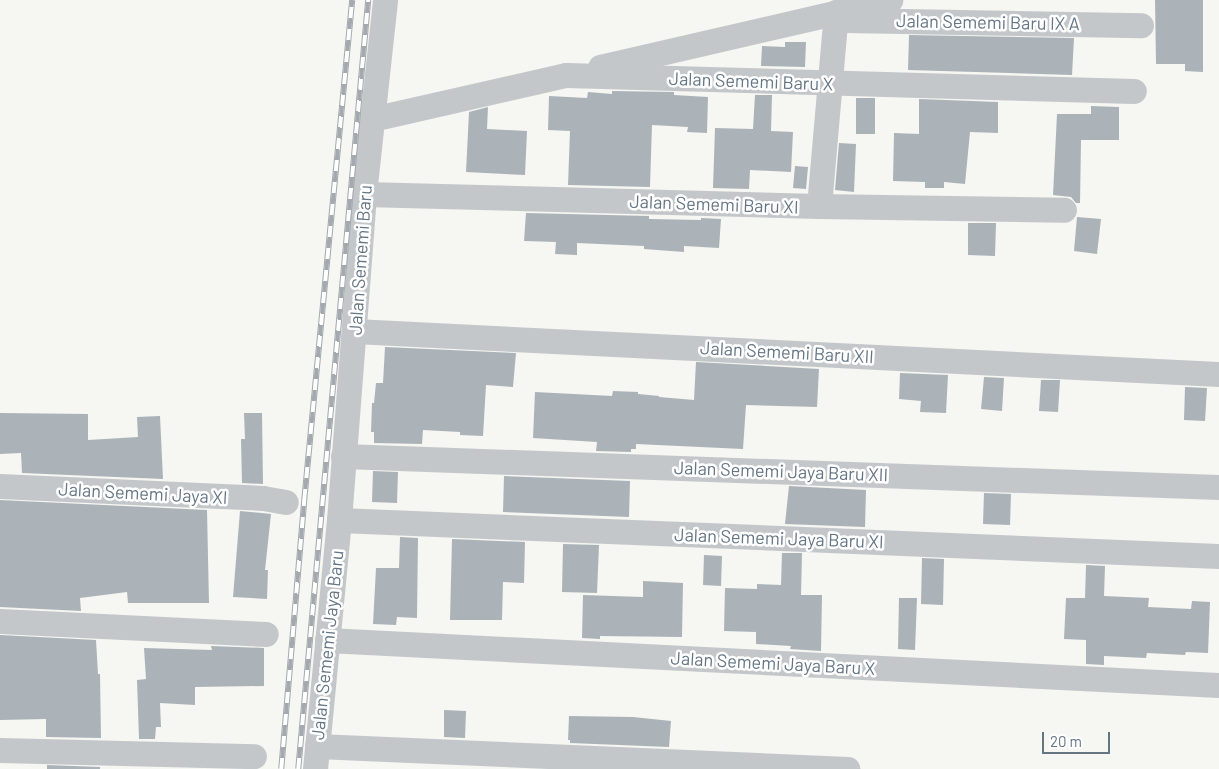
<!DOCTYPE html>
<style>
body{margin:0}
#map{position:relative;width:1219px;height:769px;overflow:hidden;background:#f6f6f2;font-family:Barlow,sans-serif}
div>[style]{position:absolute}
.building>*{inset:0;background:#abb3b8}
.street>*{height:25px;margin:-12.5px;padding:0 12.5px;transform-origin:12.5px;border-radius:12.5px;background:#c3c7ca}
.rail>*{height:5.5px;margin-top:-2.75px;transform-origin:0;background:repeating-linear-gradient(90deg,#fff 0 11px,#a3a9af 0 22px);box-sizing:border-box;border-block:1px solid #a3a9af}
span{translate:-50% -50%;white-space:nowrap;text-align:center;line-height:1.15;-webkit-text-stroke:5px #fff;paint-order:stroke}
.street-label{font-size:18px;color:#647584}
.scale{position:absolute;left:1042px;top:732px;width:68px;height:22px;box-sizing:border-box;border:2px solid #647584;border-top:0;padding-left:6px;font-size:15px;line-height:18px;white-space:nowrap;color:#647584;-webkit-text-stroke:4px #fff;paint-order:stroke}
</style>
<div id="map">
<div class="building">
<div style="clip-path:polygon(1155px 0,1203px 0,1203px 72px,1185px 71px,1185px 64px,1156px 64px)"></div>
<div style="clip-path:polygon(909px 35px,1074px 38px,1072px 75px,908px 70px)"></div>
<div style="clip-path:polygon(785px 42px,806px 42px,805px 67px,761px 66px,762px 46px,785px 47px)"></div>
<div style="clip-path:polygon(612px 91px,674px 92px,674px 95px,708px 97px,707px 133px,687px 132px,688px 127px,652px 125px,650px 187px,568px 185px,570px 131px,548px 130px,549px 96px,587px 98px,588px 92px,612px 94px)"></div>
<div style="clip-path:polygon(755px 95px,772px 95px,771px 131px,793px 132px,791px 172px,750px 170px,749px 189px,713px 188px,715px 128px,753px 129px)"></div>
<div style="clip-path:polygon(856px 98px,875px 98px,875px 134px,856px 134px)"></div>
<div style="clip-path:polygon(919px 99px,998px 102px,998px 133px,970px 132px,965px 184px,944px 182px,944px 188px,925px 188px,925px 182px,893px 181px,894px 133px,919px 134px)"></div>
<div style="clip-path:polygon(1091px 106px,1119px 107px,1119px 140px,1081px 140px,1080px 203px,1076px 203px,1071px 197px,1053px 195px,1057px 114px,1091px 114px)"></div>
<div style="clip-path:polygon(488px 107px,487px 129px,527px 131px,525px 175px,466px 172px,469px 112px)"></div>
<div style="clip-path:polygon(839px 143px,856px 144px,854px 192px,835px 190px)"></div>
<div style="clip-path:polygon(795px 166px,808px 167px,806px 189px,793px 188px)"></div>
<div style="clip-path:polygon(526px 213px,649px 216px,649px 219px,701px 220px,701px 218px,721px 219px,719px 248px,684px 246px,684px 252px,644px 249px,644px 246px,577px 243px,577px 255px,555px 254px,556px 242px,524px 241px)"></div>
<div style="clip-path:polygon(1077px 217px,1101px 219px,1097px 254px,1074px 251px)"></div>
<div style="clip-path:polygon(968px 223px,996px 223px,995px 256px,968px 255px)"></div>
<div style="clip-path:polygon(385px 347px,516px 353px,513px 387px,486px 385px,483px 436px,460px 435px,460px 432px,423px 430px,422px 444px,374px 443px,374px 432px,371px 432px,372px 403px,374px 403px,376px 383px,383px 383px)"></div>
<div style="clip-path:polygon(696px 362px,819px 369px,817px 407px,746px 405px,743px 449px,636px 444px,636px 449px,631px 449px,631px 452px,596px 451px,597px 442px,533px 438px,535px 392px,612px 396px,613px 391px,638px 392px,638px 394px,659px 396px,659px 397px,694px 400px)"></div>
<div style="clip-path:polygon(900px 373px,948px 375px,946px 413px,920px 412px,921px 401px,899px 399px)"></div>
<div style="clip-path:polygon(984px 377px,1004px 378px,1002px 411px,981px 409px)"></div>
<div style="clip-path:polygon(1041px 380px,1060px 380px,1058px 412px,1039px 411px)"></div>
<div style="clip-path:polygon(1185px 387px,1207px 388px,1205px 421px,1184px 420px)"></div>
<div style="clip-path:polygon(0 413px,88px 414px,88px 440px,138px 437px,137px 417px,160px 416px,163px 479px,22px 473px,21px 453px,0 454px)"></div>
<div style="clip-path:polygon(244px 413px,262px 413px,263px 484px,242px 483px,241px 439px,245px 439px)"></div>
<div style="clip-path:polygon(373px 471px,398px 472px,397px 503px,372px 502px)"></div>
<div style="clip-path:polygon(504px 476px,630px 481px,629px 517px,503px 512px)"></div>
<div style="clip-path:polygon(789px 486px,866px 490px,865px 527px,785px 524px)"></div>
<div style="clip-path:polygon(984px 493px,1011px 494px,1010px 525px,983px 524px)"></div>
<div style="clip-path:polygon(0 500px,207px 510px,209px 603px,128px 603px,127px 592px,80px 598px,81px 611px,0 607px)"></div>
<div style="clip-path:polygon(240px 511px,271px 514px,265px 570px,268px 570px,267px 599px,233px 597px)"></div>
<div style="clip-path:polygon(400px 537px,418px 538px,417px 618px,397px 617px,396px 625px,373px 624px,376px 568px,399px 568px)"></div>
<div style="clip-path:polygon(452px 539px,525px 542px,524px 583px,503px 582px,502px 620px,450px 620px)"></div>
<div style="clip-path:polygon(563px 544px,599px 545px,597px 593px,562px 592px)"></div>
<div style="clip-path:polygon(782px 553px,802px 553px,801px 595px,822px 595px,821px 651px,790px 649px,791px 646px,756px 644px,756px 632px,724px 631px,725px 588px,757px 589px,757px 584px,781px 585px)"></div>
<div style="clip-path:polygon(704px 555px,722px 556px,721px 586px,703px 585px)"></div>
<div style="clip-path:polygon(922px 558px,944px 559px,943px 605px,921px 604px)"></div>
<div style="clip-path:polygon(1086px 565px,1105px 566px,1104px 596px,1149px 598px,1148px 607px,1191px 609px,1192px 601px,1210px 602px,1208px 653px,1186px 652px,1185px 655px,1147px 653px,1146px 658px,1104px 656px,1104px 665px,1086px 664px,1086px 640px,1064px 639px,1066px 598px,1085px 598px)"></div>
<div style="clip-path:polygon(643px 581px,683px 583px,682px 637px,600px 636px,600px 639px,582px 638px,583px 595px,643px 597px)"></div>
<div style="clip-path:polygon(899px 598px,917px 598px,915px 650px,898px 649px)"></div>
<div style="clip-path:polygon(0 635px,96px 640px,98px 674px,100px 674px,101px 738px,46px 737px,46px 719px,0 720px)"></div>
<div style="clip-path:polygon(211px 646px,264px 648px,264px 686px,195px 687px,195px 705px,160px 703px,161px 727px,156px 727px,155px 739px,139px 739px,137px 680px,146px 679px,144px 648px,212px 650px)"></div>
<div style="clip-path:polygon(444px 710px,466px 711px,465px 738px,444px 737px)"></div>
<div style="clip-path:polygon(569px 716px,633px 717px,671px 721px,669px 747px,570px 743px,570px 740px,568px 740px)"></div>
<div style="clip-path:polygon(47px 765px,100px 767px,100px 769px,47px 769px)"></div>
</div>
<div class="street">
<div style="left:845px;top:20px;width:296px;rotate:1deg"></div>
<div style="left:600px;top:67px;width:298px;rotate:-13deg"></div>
<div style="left:372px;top:119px;width:199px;rotate:-12.8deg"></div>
<div style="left:566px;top:75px;width:568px;rotate:1.61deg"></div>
<div style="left:364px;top:194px;width:455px;rotate:1.5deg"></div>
<div style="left:819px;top:206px;width:245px;rotate:0.9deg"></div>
<div style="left:819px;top:206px;width:195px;rotate:-85deg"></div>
<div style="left:354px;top:331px;width:866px;rotate:2.85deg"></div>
<div style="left:343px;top:456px;width:877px;rotate:2.03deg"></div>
<div style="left:0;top:486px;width:263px;rotate:2.6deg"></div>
<div style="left:263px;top:498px;width:23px;rotate:10deg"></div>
<div style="left:339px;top:520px;width:881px;rotate:2.34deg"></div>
<div style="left:0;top:621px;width:266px;rotate:2.8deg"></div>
<div style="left:327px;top:640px;width:893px;rotate:2.89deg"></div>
<div style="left:317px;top:746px;width:531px;rotate:2.48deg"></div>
<div style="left:0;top:750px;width:254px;rotate:1.4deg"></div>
<div style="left:315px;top:769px;width:250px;rotate:-84.5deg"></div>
<div style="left:339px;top:520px;width:327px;rotate:-85.6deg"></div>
<div style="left:364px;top:194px;width:195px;rotate:-83.8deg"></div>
</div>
<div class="rail">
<div style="left:281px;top:769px;width:270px;rotate:-85.1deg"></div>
<div style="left:304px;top:500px;width:502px;rotate:-84.52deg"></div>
<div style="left:298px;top:769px;width:772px;rotate:-84.8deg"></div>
</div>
<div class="street-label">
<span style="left:988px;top:22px;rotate:1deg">Jalan Sememi Baru IX A</span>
<span style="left:751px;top:81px;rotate:2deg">Jalan Sememi Baru X</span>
<span style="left:714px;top:204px;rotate:2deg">Jalan Sememi Baru XI</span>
<span style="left:360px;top:260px;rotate:-86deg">Jalan Sememi Baru</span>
<span style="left:787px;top:352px;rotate:3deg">Jalan Sememi Baru XII</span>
<span style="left:781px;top:471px;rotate:2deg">Jalan Sememi Jaya Baru XII</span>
<span style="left:143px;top:493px;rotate:3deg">Jalan Sememi Jaya XI</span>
<span style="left:779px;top:538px;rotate:2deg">Jalan Sememi Jaya Baru XI</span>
<span style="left:327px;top:645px;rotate:-84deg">Jalan Sememi Jaya Baru</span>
<span style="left:773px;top:663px;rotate:3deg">Jalan Sememi Jaya Baru X</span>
</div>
<div class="scale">20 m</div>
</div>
